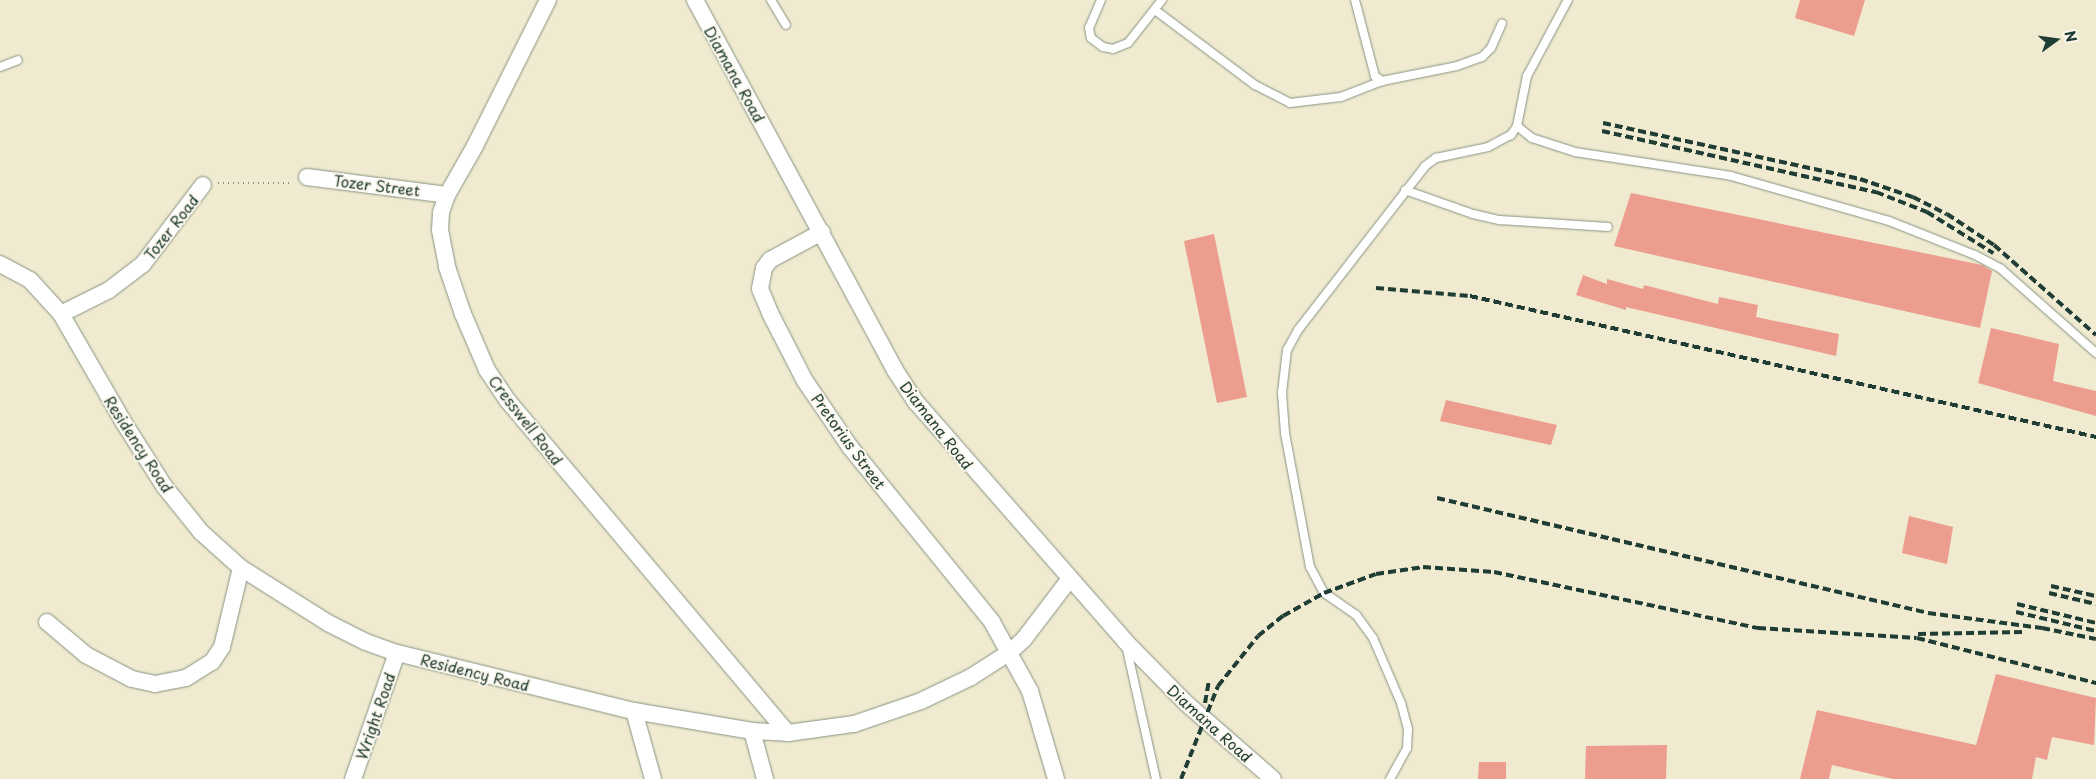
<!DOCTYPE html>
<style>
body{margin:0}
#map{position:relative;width:2096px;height:779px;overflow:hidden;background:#efead0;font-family:"Playpen Sans",sans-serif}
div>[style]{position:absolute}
.building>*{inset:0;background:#ec9d8d}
.path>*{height:2.5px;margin-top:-1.25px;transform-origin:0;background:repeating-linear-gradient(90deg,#879482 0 1px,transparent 0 5px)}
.roads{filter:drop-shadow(0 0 1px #879482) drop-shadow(0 0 1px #879482)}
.service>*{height:8px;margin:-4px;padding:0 4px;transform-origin:4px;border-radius:4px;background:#fff}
.minor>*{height:16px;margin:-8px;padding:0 8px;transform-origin:8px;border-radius:8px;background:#fff}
.rail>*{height:4px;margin-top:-2px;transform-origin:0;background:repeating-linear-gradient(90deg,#1f3d34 0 8px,transparent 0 12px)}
span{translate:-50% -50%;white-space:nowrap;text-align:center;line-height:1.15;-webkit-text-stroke:4px #fbf7ec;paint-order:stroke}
.street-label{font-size:15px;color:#1f3d34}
.north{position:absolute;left:2031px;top:15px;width:50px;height:50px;-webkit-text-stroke:4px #fbf7ec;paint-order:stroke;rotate:76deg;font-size:14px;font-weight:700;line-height:20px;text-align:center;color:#1f3d34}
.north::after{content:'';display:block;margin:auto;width:18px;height:22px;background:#1f3d34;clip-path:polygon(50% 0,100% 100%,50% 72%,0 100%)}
</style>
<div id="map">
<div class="building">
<div style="clip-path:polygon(1800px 0,1865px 0,1854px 36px,1795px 18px)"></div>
<div style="clip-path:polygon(1631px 193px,1982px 265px,1992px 271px,1980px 328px,1614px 246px)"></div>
<div style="clip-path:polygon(1214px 234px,1247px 397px,1217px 403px,1184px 241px)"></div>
<div style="clip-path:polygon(1583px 275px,1607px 284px,1607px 279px,1643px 289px,1644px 285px,1718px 304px,1719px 297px,1758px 305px,1756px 317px,1839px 334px,1836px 356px,1626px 307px,1626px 310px,1576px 295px)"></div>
<div style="clip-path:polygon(1991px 328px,2059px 344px,2053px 381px,2096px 391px,2096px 416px,1978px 383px)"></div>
<div style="clip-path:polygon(1446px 400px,1557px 425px,1551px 445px,1440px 421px)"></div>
<div style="clip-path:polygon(1909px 516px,1953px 527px,1947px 564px,1902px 553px)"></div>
<div style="clip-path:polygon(1996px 674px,2096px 698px,2094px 745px,2052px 737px,2047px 760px,2036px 757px,2032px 779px,1893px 779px,1832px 765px,1829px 779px,1800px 779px,1817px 710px,1976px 745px)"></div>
<div style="clip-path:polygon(1667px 745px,1666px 779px,1585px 779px,1586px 746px)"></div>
<div style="clip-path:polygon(1479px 762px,1506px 762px,1506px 779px,1478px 779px)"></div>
</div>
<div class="path">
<div style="left:218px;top:183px;width:74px"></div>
</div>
<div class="roads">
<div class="service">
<div style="left:771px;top:0;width:29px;rotate:59deg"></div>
<div style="left:1101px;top:0;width:30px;rotate:113deg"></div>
<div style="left:1089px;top:28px;width:10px;rotate:79deg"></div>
<div style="left:1091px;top:38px;width:15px;rotate:37deg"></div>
<div style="left:1103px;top:47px;width:10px;rotate:11deg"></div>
<div style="left:1113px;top:49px;width:16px;rotate:-22deg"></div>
<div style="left:1128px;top:43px;width:55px;rotate:-51.7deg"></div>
<div style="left:1355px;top:0;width:79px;rotate:75.3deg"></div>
<div style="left:1375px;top:76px;width:9px;rotate:36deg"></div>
<div style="left:1382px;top:81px;width:76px;rotate:-11.3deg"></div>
<div style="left:1457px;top:66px;width:27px;rotate:-20deg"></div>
<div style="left:1482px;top:57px;width:13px;rotate:-45deg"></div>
<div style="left:1491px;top:48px;width:27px;rotate:-66deg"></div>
<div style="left:1155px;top:10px;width:125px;rotate:36.9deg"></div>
<div style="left:1255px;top:85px;width:39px;rotate:27deg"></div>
<div style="left:1290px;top:103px;width:51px;rotate:-6.7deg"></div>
<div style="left:1341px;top:97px;width:44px;rotate:-21.3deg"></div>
<div style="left:0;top:67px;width:19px;rotate:-21deg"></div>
<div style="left:1517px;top:126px;width:19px;rotate:39deg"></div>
<div style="left:1532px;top:138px;width:45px;rotate:18deg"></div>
<div style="left:1575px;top:152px;width:158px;rotate:8.7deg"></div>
<div style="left:1731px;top:176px;width:164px;rotate:15.9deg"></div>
<div style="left:1889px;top:221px;width:92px;rotate:21.6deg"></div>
<div style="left:1975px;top:255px;width:30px;rotate:28deg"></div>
<div style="left:2001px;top:269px;width:127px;rotate:41.5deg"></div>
<div style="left:1405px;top:190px;width:72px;rotate:19.4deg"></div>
<div style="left:1473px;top:214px;width:28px;rotate:13deg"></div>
<div style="left:1500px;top:220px;width:108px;rotate:3.7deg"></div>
<div style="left:1126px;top:645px;width:137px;rotate:77.4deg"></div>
<div style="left:1390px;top:779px;width:35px;rotate:-61deg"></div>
<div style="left:1407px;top:748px;width:19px;rotate:-87deg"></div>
<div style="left:1408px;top:729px;width:27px;rotate:-105deg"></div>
<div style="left:1401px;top:703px;width:71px;rotate:-113.3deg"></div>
<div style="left:1373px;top:638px;width:29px;rotate:-126deg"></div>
<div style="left:1356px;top:615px;width:39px;rotate:-145deg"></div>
<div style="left:1324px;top:593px;width:30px;rotate:-118deg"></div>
<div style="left:1310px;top:567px;width:136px;rotate:-100.6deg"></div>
<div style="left:1285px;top:433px;width:40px;rotate:-94.3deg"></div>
<div style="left:1282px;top:393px;width:43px;rotate:-83.4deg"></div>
<div style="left:1287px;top:350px;width:23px;rotate:-61deg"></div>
<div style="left:1298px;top:330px;width:207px;rotate:-52.2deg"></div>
<div style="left:1425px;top:166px;width:14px;rotate:-36deg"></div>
<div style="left:1436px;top:158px;width:53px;rotate:-11.9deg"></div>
<div style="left:1488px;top:147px;width:26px;rotate:-28deg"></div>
<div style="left:1511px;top:135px;width:11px;rotate:-56deg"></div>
<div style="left:1517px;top:126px;width:51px;rotate:-78.7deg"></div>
<div style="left:1527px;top:76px;width:86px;rotate:-61.7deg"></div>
</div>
<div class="minor">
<div style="left:548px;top:0;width:163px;rotate:116.6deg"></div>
<div style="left:475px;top:146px;width:56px;rotate:119.7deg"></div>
<div style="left:447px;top:195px;width:18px;rotate:109deg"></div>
<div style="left:441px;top:212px;width:18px;rotate:93deg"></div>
<div style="left:440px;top:230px;width:38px;rotate:79deg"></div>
<div style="left:447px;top:267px;width:50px;rotate:71.2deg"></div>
<div style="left:463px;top:314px;width:61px;rotate:66.8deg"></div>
<div style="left:487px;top:370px;width:37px;rotate:56deg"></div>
<div style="left:508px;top:401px;width:434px;rotate:49.9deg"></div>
<div style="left:695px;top:0;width:421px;rotate:61.6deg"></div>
<div style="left:895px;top:370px;width:38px;rotate:57deg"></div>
<div style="left:916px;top:402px;width:317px;rotate:48.8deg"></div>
<div style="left:1125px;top:641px;width:88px;rotate:45.5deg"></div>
<div style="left:1187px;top:704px;width:114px;rotate:41.1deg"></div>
<div style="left:307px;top:177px;width:141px;rotate:7.3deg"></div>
<div style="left:822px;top:232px;width:59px;rotate:151.7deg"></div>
<div style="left:770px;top:260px;width:10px;rotate:127deg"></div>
<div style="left:764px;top:268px;width:21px;rotate:101deg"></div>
<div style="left:760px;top:289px;width:26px;rotate:67deg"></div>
<div style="left:770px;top:313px;width:76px;rotate:62.8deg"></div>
<div style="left:805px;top:381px;width:80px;rotate:55.7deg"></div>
<div style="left:850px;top:447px;width:225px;rotate:50.9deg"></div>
<div style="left:992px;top:622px;width:79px;rotate:61.2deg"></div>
<div style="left:1030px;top:691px;width:92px;rotate:73.5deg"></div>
<div style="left:0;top:264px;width:34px;rotate:28deg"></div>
<div style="left:30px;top:280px;width:46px;rotate:47.6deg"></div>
<div style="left:61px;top:314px;width:126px;rotate:60deg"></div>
<div style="left:124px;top:423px;width:75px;rotate:57.6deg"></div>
<div style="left:164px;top:486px;width:59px;rotate:51.2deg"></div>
<div style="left:201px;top:532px;width:54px;rotate:42deg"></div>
<div style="left:241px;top:568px;width:103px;rotate:32.3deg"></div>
<div style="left:328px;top:623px;width:42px;rotate:26.6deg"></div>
<div style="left:366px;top:642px;width:33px;rotate:20deg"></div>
<div style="left:397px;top:653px;width:244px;rotate:13.8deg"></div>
<div style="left:634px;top:711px;width:120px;rotate:9.6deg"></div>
<div style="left:752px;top:731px;width:36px;rotate:3deg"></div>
<div style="left:788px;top:733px;width:67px;rotate:-7.8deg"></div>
<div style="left:854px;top:724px;width:71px;rotate:-18.9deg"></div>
<div style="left:921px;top:701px;width:55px;rotate:-25.6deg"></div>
<div style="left:971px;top:677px;width:46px;rotate:-32.7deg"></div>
<div style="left:1010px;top:652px;width:19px;rotate:-43deg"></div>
<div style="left:1024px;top:639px;width:74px;rotate:-52.7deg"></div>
<div style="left:61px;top:314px;width:54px;rotate:-26.6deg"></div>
<div style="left:109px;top:290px;width:43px;rotate:-37.4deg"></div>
<div style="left:143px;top:264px;width:99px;rotate:-52.8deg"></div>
<div style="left:47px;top:622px;width:51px;rotate:40.2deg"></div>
<div style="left:86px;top:655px;width:52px;rotate:27.6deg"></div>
<div style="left:132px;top:679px;width:24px;rotate:12deg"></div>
<div style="left:155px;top:684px;width:32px;rotate:-11deg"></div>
<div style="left:186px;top:678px;width:31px;rotate:-32deg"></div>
<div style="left:212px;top:662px;width:18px;rotate:-56deg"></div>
<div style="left:222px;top:647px;width:81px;rotate:-76.5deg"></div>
<div style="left:634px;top:711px;width:71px;rotate:74.4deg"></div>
<div style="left:752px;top:731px;width:50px;rotate:74.8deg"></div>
<div style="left:353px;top:779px;width:133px;rotate:-70.8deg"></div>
</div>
</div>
<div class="rail">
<div style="left:1603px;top:123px;width:263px;rotate:12.3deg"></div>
<div style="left:1860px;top:179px;width:56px;rotate:18.8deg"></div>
<div style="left:1913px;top:197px;width:38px;rotate:27deg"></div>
<div style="left:1947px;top:214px;width:56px;rotate:33.4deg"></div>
<div style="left:1994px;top:245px;width:136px;rotate:41.4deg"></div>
<div style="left:1602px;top:131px;width:281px;rotate:12.6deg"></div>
<div style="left:1876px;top:192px;width:55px;rotate:21.4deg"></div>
<div style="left:1927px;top:212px;width:78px;rotate:31.8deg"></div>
<div style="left:1376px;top:288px;width:94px;rotate:4.9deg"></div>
<div style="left:1470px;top:296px;width:642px;rotate:12.69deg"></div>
<div style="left:1437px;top:498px;width:504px;rotate:13.18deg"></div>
<div style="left:1928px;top:613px;width:115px;rotate:7.5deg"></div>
<div style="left:2042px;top:628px;width:55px;rotate:11.5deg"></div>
<div style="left:2051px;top:586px;width:46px;rotate:12.5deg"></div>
<div style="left:2049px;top:593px;width:48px;rotate:13.2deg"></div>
<div style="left:2017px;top:604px;width:81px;rotate:13.5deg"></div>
<div style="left:2016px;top:612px;width:82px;rotate:13.4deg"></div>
<div style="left:1918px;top:634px;width:105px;rotate:-1.1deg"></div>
<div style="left:1205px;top:703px;width:22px;rotate:-80deg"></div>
<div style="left:1181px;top:779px;width:100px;rotate:-68.3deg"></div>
<div style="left:1218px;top:686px;width:64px;rotate:-51.3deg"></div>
<div style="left:1258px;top:636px;width:32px;rotate:-39deg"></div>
<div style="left:1283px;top:616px;width:47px;rotate:-29.3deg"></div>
<div style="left:1324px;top:593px;width:55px;rotate:-20.1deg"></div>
<div style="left:1376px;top:574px;width:48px;rotate:-8.5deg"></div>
<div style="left:1423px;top:567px;width:71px;rotate:4deg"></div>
<div style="left:1494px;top:572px;width:270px;rotate:12deg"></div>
<div style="left:1758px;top:628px;width:159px;rotate:3.6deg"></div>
<div style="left:1917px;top:638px;width:185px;rotate:14.1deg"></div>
</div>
<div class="street-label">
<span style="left:735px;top:74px;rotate:61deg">Diamana Road</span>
<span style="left:377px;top:185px;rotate:7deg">Tozer Street</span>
<span style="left:171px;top:227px;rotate:-52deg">Tozer Road</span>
<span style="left:526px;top:420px;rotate:52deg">Cresswell Road</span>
<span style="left:937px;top:425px;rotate:52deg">Diamana Road</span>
<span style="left:849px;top:441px;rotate:54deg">Pretorius Street</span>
<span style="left:139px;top:444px;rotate:57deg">Residency Road</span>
<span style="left:475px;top:672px;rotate:14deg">Residency Road</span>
<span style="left:375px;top:716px;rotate:-71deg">Wright Road</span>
<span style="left:1210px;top:723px;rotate:42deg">Diamana Road</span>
</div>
<div class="north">N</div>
</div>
